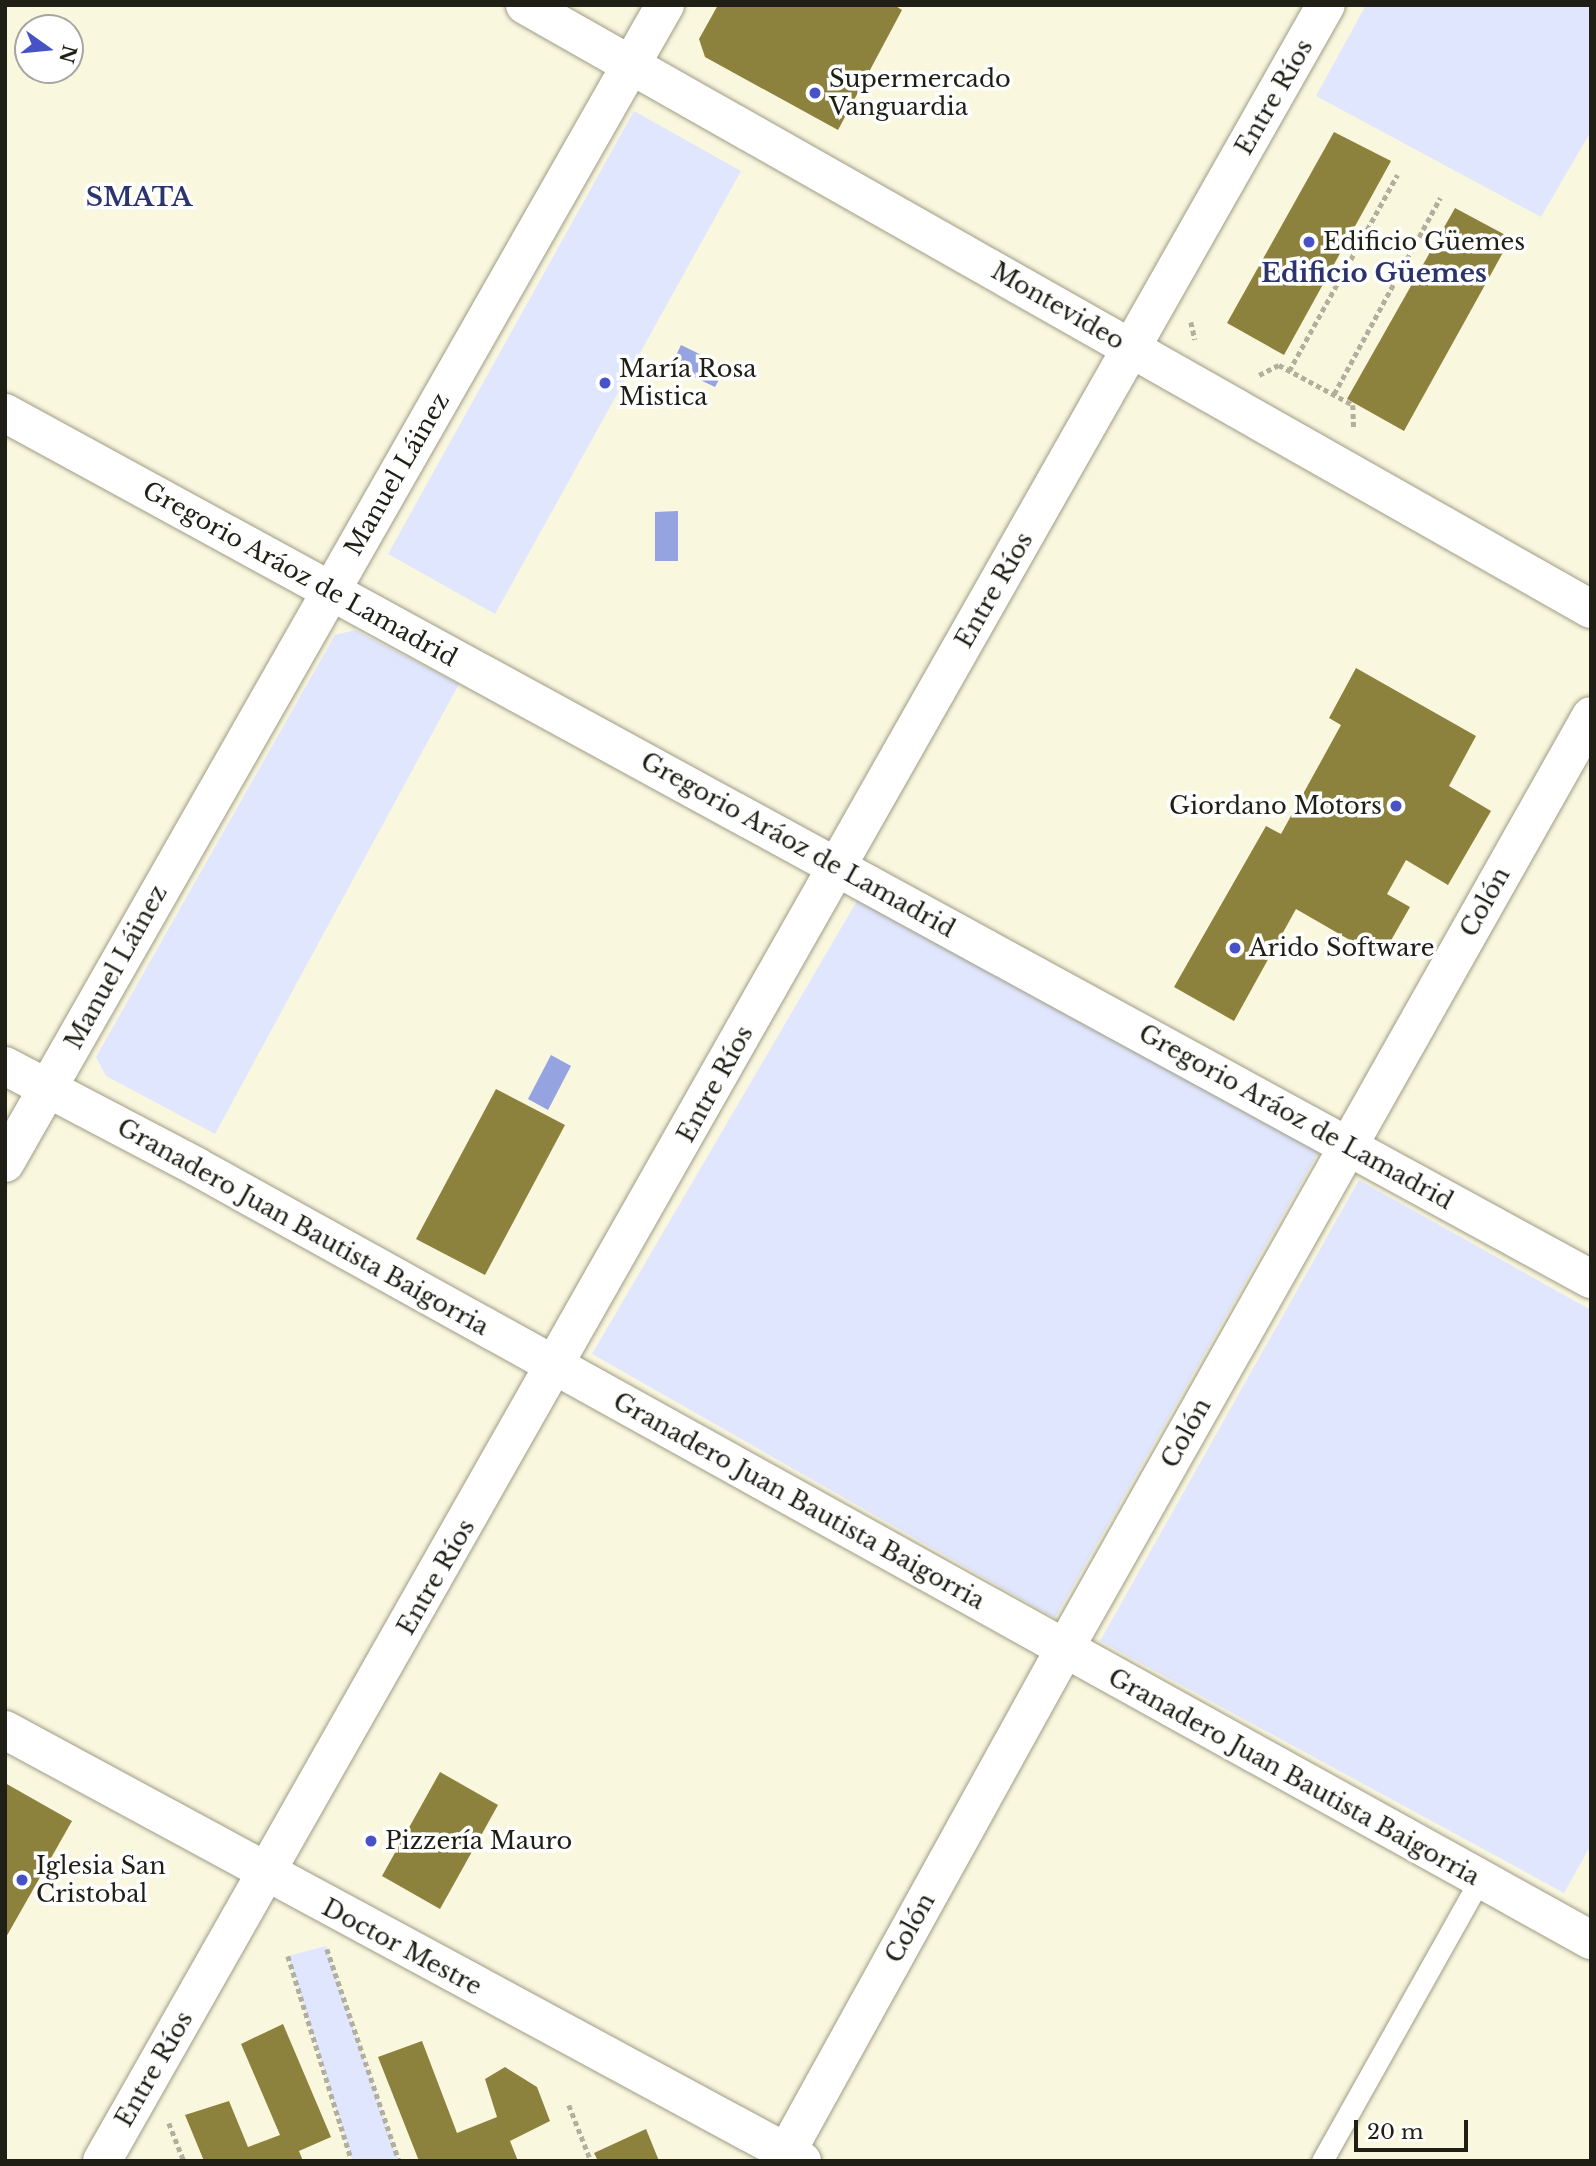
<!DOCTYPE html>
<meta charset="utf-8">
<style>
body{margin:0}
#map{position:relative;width:1596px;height:2166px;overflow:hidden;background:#faf7df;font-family:"Libre Baskerville",serif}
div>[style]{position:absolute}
.green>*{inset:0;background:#e0e6fe}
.water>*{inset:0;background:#95a3e0}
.building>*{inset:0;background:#8c823e}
.path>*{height:4.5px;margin-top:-2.25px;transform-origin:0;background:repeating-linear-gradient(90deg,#b2b09d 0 5px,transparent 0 8.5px)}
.roads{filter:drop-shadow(0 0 2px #9f9c86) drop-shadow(0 0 2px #9f9c86)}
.service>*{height:21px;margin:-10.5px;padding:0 10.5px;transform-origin:10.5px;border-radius:10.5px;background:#fff}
.minor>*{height:38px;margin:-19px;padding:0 19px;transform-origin:19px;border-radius:19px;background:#fff}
.dots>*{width:19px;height:19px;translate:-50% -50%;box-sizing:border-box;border:4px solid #fff;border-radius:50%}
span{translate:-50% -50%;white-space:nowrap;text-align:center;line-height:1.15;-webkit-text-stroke:7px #fff;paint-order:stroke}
.poi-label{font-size:24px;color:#201f16}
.left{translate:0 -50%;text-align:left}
.right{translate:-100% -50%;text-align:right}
.street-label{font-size:24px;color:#201f16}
.neighbourhood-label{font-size:26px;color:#2c346e;font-weight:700}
.frame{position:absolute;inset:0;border:7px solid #201f16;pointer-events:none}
.north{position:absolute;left:14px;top:14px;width:70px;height:70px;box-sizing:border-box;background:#fff;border:2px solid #a6a5a2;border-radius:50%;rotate:105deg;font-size:19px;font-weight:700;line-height:28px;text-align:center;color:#201f16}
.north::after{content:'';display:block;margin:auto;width:24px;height:32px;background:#4852c7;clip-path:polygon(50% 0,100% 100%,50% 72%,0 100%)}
.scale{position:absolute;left:1354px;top:2120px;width:114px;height:32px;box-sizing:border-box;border:4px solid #201f16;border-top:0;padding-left:9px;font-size:21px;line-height:24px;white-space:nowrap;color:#201f16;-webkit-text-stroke:5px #fff;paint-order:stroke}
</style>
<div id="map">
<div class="green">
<div style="clip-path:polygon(1366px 5px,1591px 5px,1591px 131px,1541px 217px,1316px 96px)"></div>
<div style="clip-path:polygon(634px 111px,741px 171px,495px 614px,388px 554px)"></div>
<div style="clip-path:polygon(355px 630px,459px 684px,215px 1134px,106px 1076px,96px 1057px,335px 635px)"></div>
<div style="clip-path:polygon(861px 894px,1319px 1151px,1055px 1618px,592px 1354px)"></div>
<div style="clip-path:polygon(1359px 1180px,1591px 1310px,1591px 1845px,1564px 1893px,1100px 1641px)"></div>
<div style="clip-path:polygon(326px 1946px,399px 2161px,352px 2161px,288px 1956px)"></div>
</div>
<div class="water">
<div style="clip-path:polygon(681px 345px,726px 367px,715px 387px,671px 366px)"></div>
<div style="clip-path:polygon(678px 511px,678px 561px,655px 561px,655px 512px)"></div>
<div style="clip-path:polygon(551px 1055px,571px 1066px,548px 1110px,528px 1099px)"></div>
</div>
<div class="building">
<div style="clip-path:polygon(718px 5px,894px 5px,902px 10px,838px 130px,705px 57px,699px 39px)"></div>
<div style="clip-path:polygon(1334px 132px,1391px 161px,1284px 355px,1227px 323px)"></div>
<div style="clip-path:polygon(1455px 208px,1511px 238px,1404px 431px,1347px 399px)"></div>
<div style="clip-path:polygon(1356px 668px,1476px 736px,1449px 786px,1491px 811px,1448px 885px,1406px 860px,1387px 894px,1410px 907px,1381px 958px,1296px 909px,1234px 1021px,1174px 987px,1266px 826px,1281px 834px,1341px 725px,1329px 718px)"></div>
<div style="clip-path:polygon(496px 1089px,565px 1125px,485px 1275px,416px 1239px)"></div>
<div style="clip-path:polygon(440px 1772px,498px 1805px,440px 1909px,382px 1876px)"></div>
<div style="clip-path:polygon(5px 1783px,72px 1821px,5px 1939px)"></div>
<div style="clip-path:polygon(283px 2024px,331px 2137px,299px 2151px,303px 2161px,204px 2161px,185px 2115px,229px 2101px,248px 2147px,280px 2135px,241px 2044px)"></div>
<div style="clip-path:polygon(422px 2041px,457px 2133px,497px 2117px,485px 2079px,505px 2067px,537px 2087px,550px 2121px,510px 2141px,518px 2161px,419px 2161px,378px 2057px)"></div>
<div style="clip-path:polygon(646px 2129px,659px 2161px,598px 2161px,594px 2153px)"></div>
</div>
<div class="path">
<div style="left:1191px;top:322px;width:18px;rotate:77deg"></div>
<div style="left:1289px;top:371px;width:224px;rotate:-61.1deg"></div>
<div style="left:1259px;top:375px;width:22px;rotate:-27deg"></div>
<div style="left:1279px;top:365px;width:84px;rotate:28.4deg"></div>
<div style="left:1353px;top:405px;width:24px;rotate:88deg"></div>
<div style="left:1334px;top:394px;width:223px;rotate:-61.6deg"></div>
<div style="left:327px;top:1949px;width:224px;rotate:71.2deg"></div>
<div style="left:288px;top:1956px;width:215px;rotate:72.7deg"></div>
<div style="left:569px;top:2105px;width:60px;rotate:68.6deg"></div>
<div style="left:169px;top:2123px;width:41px;rotate:68.5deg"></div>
</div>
<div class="roads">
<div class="service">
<div style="left:1322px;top:2161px;width:321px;rotate:-60.7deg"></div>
</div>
<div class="minor">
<div style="left:525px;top:5px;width:1225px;rotate:29.54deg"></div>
<div style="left:5px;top:413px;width:1807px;rotate:28.64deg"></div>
<div style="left:5px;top:1066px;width:217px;rotate:27.7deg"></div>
<div style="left:197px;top:1167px;width:1594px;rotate:29.01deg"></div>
<div style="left:5px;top:1163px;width:1333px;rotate:-60.32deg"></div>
<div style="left:5px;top:1730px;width:906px;rotate:28.4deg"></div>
<div style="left:786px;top:2153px;width:577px;rotate:-61.08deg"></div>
<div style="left:1065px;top:1648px;width:1070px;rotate:-60.56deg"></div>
<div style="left:102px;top:2161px;width:2479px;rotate:-60.42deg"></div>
</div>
</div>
<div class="dots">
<div style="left:815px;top:93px;background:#4852c7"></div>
<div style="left:1309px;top:242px;background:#4852c7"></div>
<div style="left:605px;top:383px;background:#4852c7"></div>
<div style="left:1396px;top:806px;background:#4852c7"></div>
<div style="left:1235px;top:948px;background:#4852c7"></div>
<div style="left:371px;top:1841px;background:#4852c7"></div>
<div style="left:22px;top:1880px;background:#4852c7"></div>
</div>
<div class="poi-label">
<span class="left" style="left:829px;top:93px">Supermercado<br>Vanguardia</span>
<span class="left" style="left:1323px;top:242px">Edificio Güemes</span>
<span class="left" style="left:619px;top:383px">María Rosa<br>Mistica</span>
<span class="right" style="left:1382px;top:806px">Giordano Motors</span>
<span class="left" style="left:1249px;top:948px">Arido Software</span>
<span class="left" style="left:385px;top:1841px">Pizzería Mauro</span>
<span class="left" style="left:36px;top:1880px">Iglesia San<br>Cristobal</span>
</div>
<div class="street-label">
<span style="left:1274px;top:97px;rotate:-60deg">Entre Ríos</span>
<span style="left:1058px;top:306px;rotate:30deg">Montevideo</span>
<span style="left:397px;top:474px;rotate:-60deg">Manuel Láinez</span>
<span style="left:300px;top:574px;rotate:29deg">Gregorio Aráoz de Lamadrid</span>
<span style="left:994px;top:590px;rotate:-60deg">Entre Ríos</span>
<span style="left:798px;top:845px;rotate:29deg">Gregorio Aráoz de Lamadrid</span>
<span style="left:1485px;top:902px;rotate:-61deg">Colón</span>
<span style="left:116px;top:967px;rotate:-61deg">Manuel Láinez</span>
<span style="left:715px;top:1084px;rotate:-61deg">Entre Ríos</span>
<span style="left:1296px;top:1117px;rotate:29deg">Gregorio Aráoz de Lamadrid</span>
<span style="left:303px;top:1227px;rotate:29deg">Granadero Juan Bautista Baigorria</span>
<span style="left:1186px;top:1433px;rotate:-61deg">Colón</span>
<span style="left:799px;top:1501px;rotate:29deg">Granadero Juan Bautista Baigorria</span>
<span style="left:436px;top:1577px;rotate:-60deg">Entre Ríos</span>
<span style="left:1294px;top:1777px;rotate:29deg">Granadero Juan Bautista Baigorria</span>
<span style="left:910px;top:1928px;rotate:-61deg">Colón</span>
<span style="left:402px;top:1947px;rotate:28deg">Doctor Mestre</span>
<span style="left:154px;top:2069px;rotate:-60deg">Entre Ríos</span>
</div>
<div class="neighbourhood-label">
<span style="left:139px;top:198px">SMATA</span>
<span style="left:1374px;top:274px">Edificio Güemes</span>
</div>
<div class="frame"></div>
<div class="north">N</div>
<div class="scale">20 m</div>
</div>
